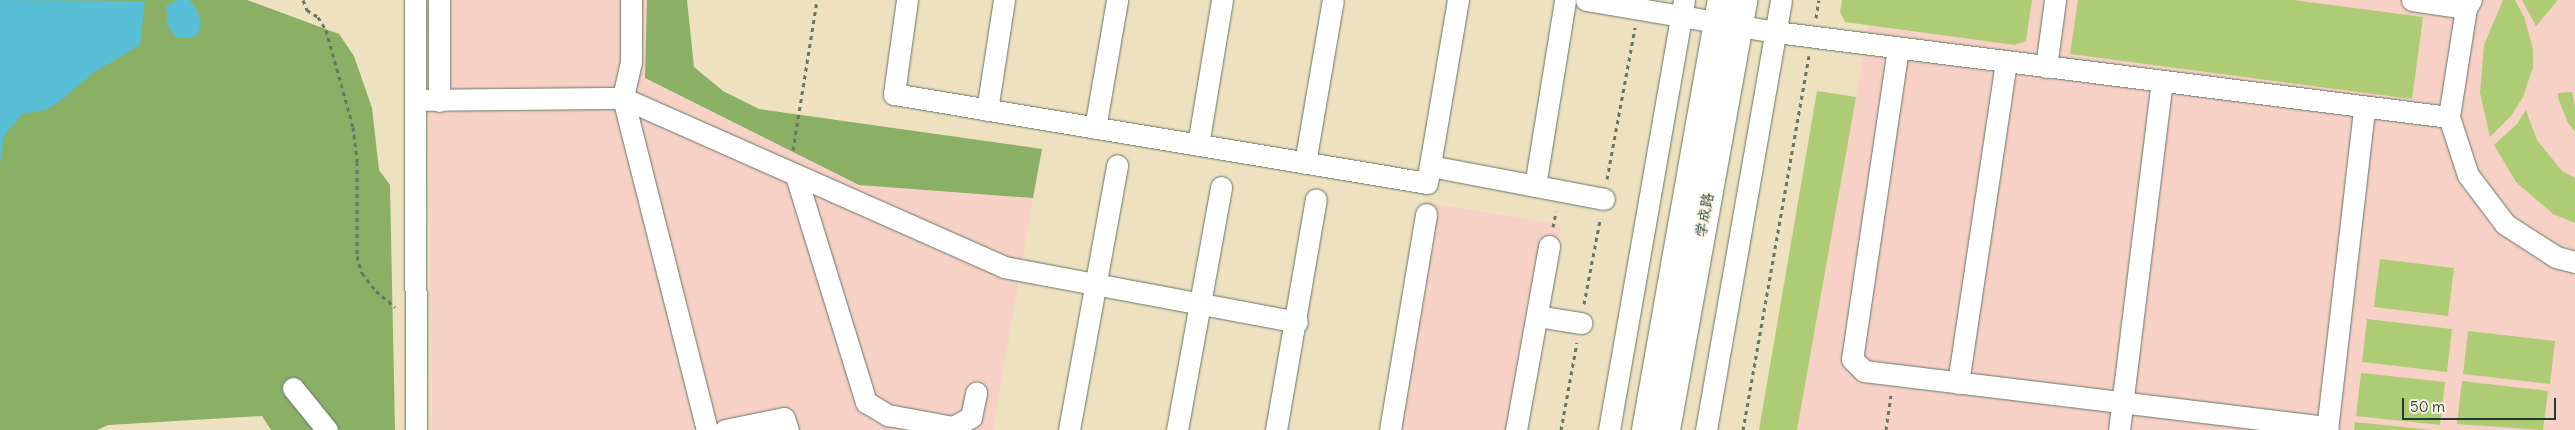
<!DOCTYPE html>
<meta charset="utf-8">
<style>
body{margin:0}
#map{position:relative;width:2575px;height:430px;overflow:hidden;background:#ede1c0;font-family:Delius,"LXGW WenKai TC",sans-serif}
div>[style]{position:absolute}
.built>*{inset:0;background:#f7d1c6}
.green>*{inset:0;background:#aecc74}
.forest>*{inset:0;background:#8ab066}
.water>*{inset:0;background:#58bed5}
.path>*{height:3px;margin-top:-1.5px;transform-origin:0;background:repeating-linear-gradient(90deg,#677665 0 4px,transparent 0 8px)}
.roads{filter:drop-shadow(0 0 1px #677665) drop-shadow(0 0 1px #677665)}
.minor>*{height:21px;margin:-10.5px;padding:0 10.5px;transform-origin:10.5px;border-radius:10.5px;background:#fff}
.major>*{height:28px;margin:-14px;padding:0 14px;transform-origin:14px;border-radius:14px;background:#fff}
span{translate:-50% -50%;white-space:nowrap;text-align:center;line-height:1.15;-webkit-text-stroke:4px #fcf5e5;paint-order:stroke}
.street-label{font-size:15px;color:#1f3d34}
.scale{position:absolute;left:2402px;top:398px;width:154px;height:22px;box-sizing:border-box;border:2px solid #1f3d34;border-top:0;padding-left:6px;font-size:15px;line-height:18px;white-space:nowrap;color:#1f3d34;-webkit-text-stroke:4px #fcf5e5;paint-order:stroke}
</style>
<div id="map">
<div class="built">
<div style="clip-path:polygon(427px 0,647px 0,645px 79px,859px 185px,1033px 198px,993px 430px,432px 430px)"></div>
<div style="clip-path:polygon(1873px 0,2575px 0,2575px 430px,1797px 430px)"></div>
<div style="clip-path:polygon(1422px 202px,1561px 224px,1524px 430px,1384px 430px)"></div>
</div>
<div class="green">
<div style="clip-path:polygon(1842px 0,2032px 0,2026px 41px,2015px 45px,1845px 22px,1840px 12px)"></div>
<div style="clip-path:polygon(2078px 0,2293px 0,2423px 17px,2412px 99px,2070px 54px)"></div>
<div style="clip-path:polygon(2503px 0,2515px 0,2524px 17px,2533px 49px,2533px 67px,2523px 97px,2511px 116px,2490px 137px,2480px 93px,2484px 45px)"></div>
<div style="clip-path:polygon(2522px 0,2558px 0,2536px 26px)"></div>
<div style="clip-path:polygon(1817px 91px,1856px 97px,1797px 430px,1759px 430px)"></div>
<div style="clip-path:polygon(2572px 92px,2575px 106px,2575px 132px,2568px 123px,2558px 98px,2558px 93px)"></div>
<div style="clip-path:polygon(2526px 110px,2537px 140px,2562px 171px,2575px 178px,2575px 223px,2553px 214px,2516px 182px,2494px 145px,2517px 124px)"></div>
<div style="clip-path:polygon(2380px 259px,2454px 268px,2448px 316px,2374px 307px)"></div>
<div style="clip-path:polygon(2367px 319px,2452px 329px,2447px 372px,2362px 362px)"></div>
<div style="clip-path:polygon(2468px 331px,2555px 341px,2550px 384px,2463px 374px)"></div>
<div style="clip-path:polygon(2361px 373px,2445px 382px,2440px 425px,2356px 416px)"></div>
<div style="clip-path:polygon(2462px 381px,2548px 391px,2543px 430px,2457px 424px)"></div>
<div style="clip-path:polygon(2355px 422px,2432px 430px,2354px 430px)"></div>
</div>
<div class="forest">
<div style="clip-path:polygon(0 0,247px 0,339px 34px,354px 56px,372px 108px,379px 170px,390px 185px,395px 430px,271px 430px,262px 416px,108px 425px,97px 430px,0 430px)"></div>
<div style="clip-path:polygon(647px 0,687px 0,694px 67px,723px 91px,759px 109px,1042px 149px,1033px 198px,859px 185px,645px 78px)"></div>
</div>
<div class="water">
<div style="clip-path:polygon(0 0,145px 1px,140px 45px,93px 73px,56px 104px,45px 110px,22px 114px,4px 136px,0 164px)"></div>
<div style="clip-path:polygon(177px 0,189px 0,196px 8px,201px 22px,198px 34px,192px 38px,176px 38px,168px 26px,166px 6px)"></div>
</div>
<div class="path">
<div style="left:303px;top:0;width:11px;rotate:68deg"></div>
<div style="left:307px;top:10px;width:13px;rotate:32deg"></div>
<div style="left:318px;top:17px;width:15px;rotate:58deg"></div>
<div style="left:326px;top:30px;width:101px;rotate:74.4deg"></div>
<div style="left:353px;top:127px;width:35px;rotate:83deg"></div>
<div style="left:357px;top:162px;width:94px;rotate:90deg"></div>
<div style="left:357px;top:256px;width:18px;rotate:74deg"></div>
<div style="left:362px;top:273px;width:23px;rotate:52deg"></div>
<div style="left:376px;top:291px;width:25px;rotate:40deg"></div>
<div style="left:1816px;top:18px;width:18px;rotate:-81deg"></div>
<div style="left:793px;top:150px;width:152px;rotate:-80.9deg"></div>
<div style="left:1607px;top:179px;width:154px;rotate:-79.5deg"></div>
<div style="left:1553px;top:227px;width:16px;rotate:-79deg"></div>
<div style="left:1584px;top:304px;width:86px;rotate:-79.2deg"></div>
<div style="left:1561px;top:430px;width:89px;rotate:-79.7deg"></div>
<div style="left:1743px;top:430px;width:380px;rotate:-80deg"></div>
<div style="left:1886px;top:430px;width:35px;rotate:-82deg"></div>
</div>
<div class="roads">
<div class="minor">
<div style="left:415px;top:0;width:430px;rotate:89.9deg"></div>
<div style="left:631px;top:0;width:62px;rotate:90deg"></div>
<div style="left:631px;top:62px;width:37px;rotate:103deg"></div>
<div style="left:623px;top:98px;width:342px;rotate:75.8deg"></div>
<div style="left:907px;top:0;width:95px;rotate:97.9deg"></div>
<div style="left:894px;top:94px;width:540px;rotate:9.48deg"></div>
<div style="left:1427px;top:183px;width:186px;rotate:-80.4deg"></div>
<div style="left:1586px;top:0;width:193px;rotate:9.6deg"></div>
<div style="left:1776px;top:32px;width:678px;rotate:7.2deg"></div>
<div style="left:2412px;top:0;width:55px;rotate:8.4deg"></div>
<div style="left:2471px;top:0;width:9px;rotate:122deg"></div>
<div style="left:2466px;top:8px;width:110px;rotate:98.9deg"></div>
<div style="left:2449px;top:117px;width:61px;rotate:71.9deg"></div>
<div style="left:2468px;top:175px;width:61px;rotate:52.9deg"></div>
<div style="left:2505px;top:224px;width:61px;rotate:32.9deg"></div>
<div style="left:2556px;top:257px;width:20px;rotate:15deg"></div>
<div style="left:1898px;top:48px;width:314px;rotate:98.4deg"></div>
<div style="left:1852px;top:359px;width:17px;rotate:45deg"></div>
<div style="left:1864px;top:371px;width:467px;rotate:6.9deg"></div>
<div style="left:2046px;top:67px;width:68px;rotate:-82.3deg"></div>
<div style="left:415px;top:100px;width:208px;rotate:-0.6deg"></div>
<div style="left:623px;top:98px;width:417px;rotate:23.9deg"></div>
<div style="left:1004px;top:267px;width:298px;rotate:10.6deg"></div>
<div style="left:439px;top:101px;width:101px;rotate:-90deg"></div>
<div style="left:987px;top:110px;width:111px;rotate:-81.2deg"></div>
<div style="left:1095px;top:128px;width:130px;rotate:-80.2deg"></div>
<div style="left:1198px;top:145px;width:147px;rotate:-80.6deg"></div>
<div style="left:1305px;top:163px;width:165px;rotate:-80.3deg"></div>
<div style="left:1430px;top:166px;width:177px;rotate:10.7deg"></div>
<div style="left:796px;top:176px;width:237px;rotate:72.8deg"></div>
<div style="left:866px;top:402px;width:26px;rotate:31deg"></div>
<div style="left:888px;top:415px;width:66px;rotate:10.5deg"></div>
<div style="left:953px;top:427px;width:21px;rotate:-29deg"></div>
<div style="left:971px;top:417px;width:25px;rotate:-78deg"></div>
<div style="left:1535px;top:186px;width:188px;rotate:-80.8deg"></div>
<div style="left:1537px;top:316px;width:45px;rotate:9deg"></div>
<div style="left:1958px;top:383px;width:325px;rotate:-81.5deg"></div>
<div style="left:293px;top:388px;width:54px;rotate:51deg"></div>
<div style="left:725px;top:430px;width:60px;rotate:-11.5deg"></div>
<div style="left:784px;top:418px;width:13px;rotate:72deg"></div>
<div style="left:1069px;top:430px;width:269px;rotate:-79.7deg"></div>
<div style="left:1177px;top:430px;width:247px;rotate:-79.7deg"></div>
<div style="left:1276px;top:430px;width:234px;rotate:-80.2deg"></div>
<div style="left:1390px;top:430px;width:219px;rotate:-80.5deg"></div>
<div style="left:1516px;top:430px;width:187px;rotate:-79.8deg"></div>
<div style="left:1609px;top:430px;width:436px;rotate:-80.1deg"></div>
<div style="left:1706px;top:430px;width:436px;rotate:-80.1deg"></div>
<div style="left:2119px;top:430px;width:351px;rotate:-83deg"></div>
<div style="left:2327px;top:430px;width:324px;rotate:-83.4deg"></div>
</div>
<div class="major">
<div style="left:1646px;top:430px;width:437px;rotate:-80deg"></div>
<div style="left:1666px;top:430px;width:437px;rotate:-79.8deg"></div>
</div>
</div>
<div class="street-label">
<span style="left:1704px;top:215px;rotate:-80deg">学成路</span>
</div>
<div class="scale">50 m</div>
</div>
